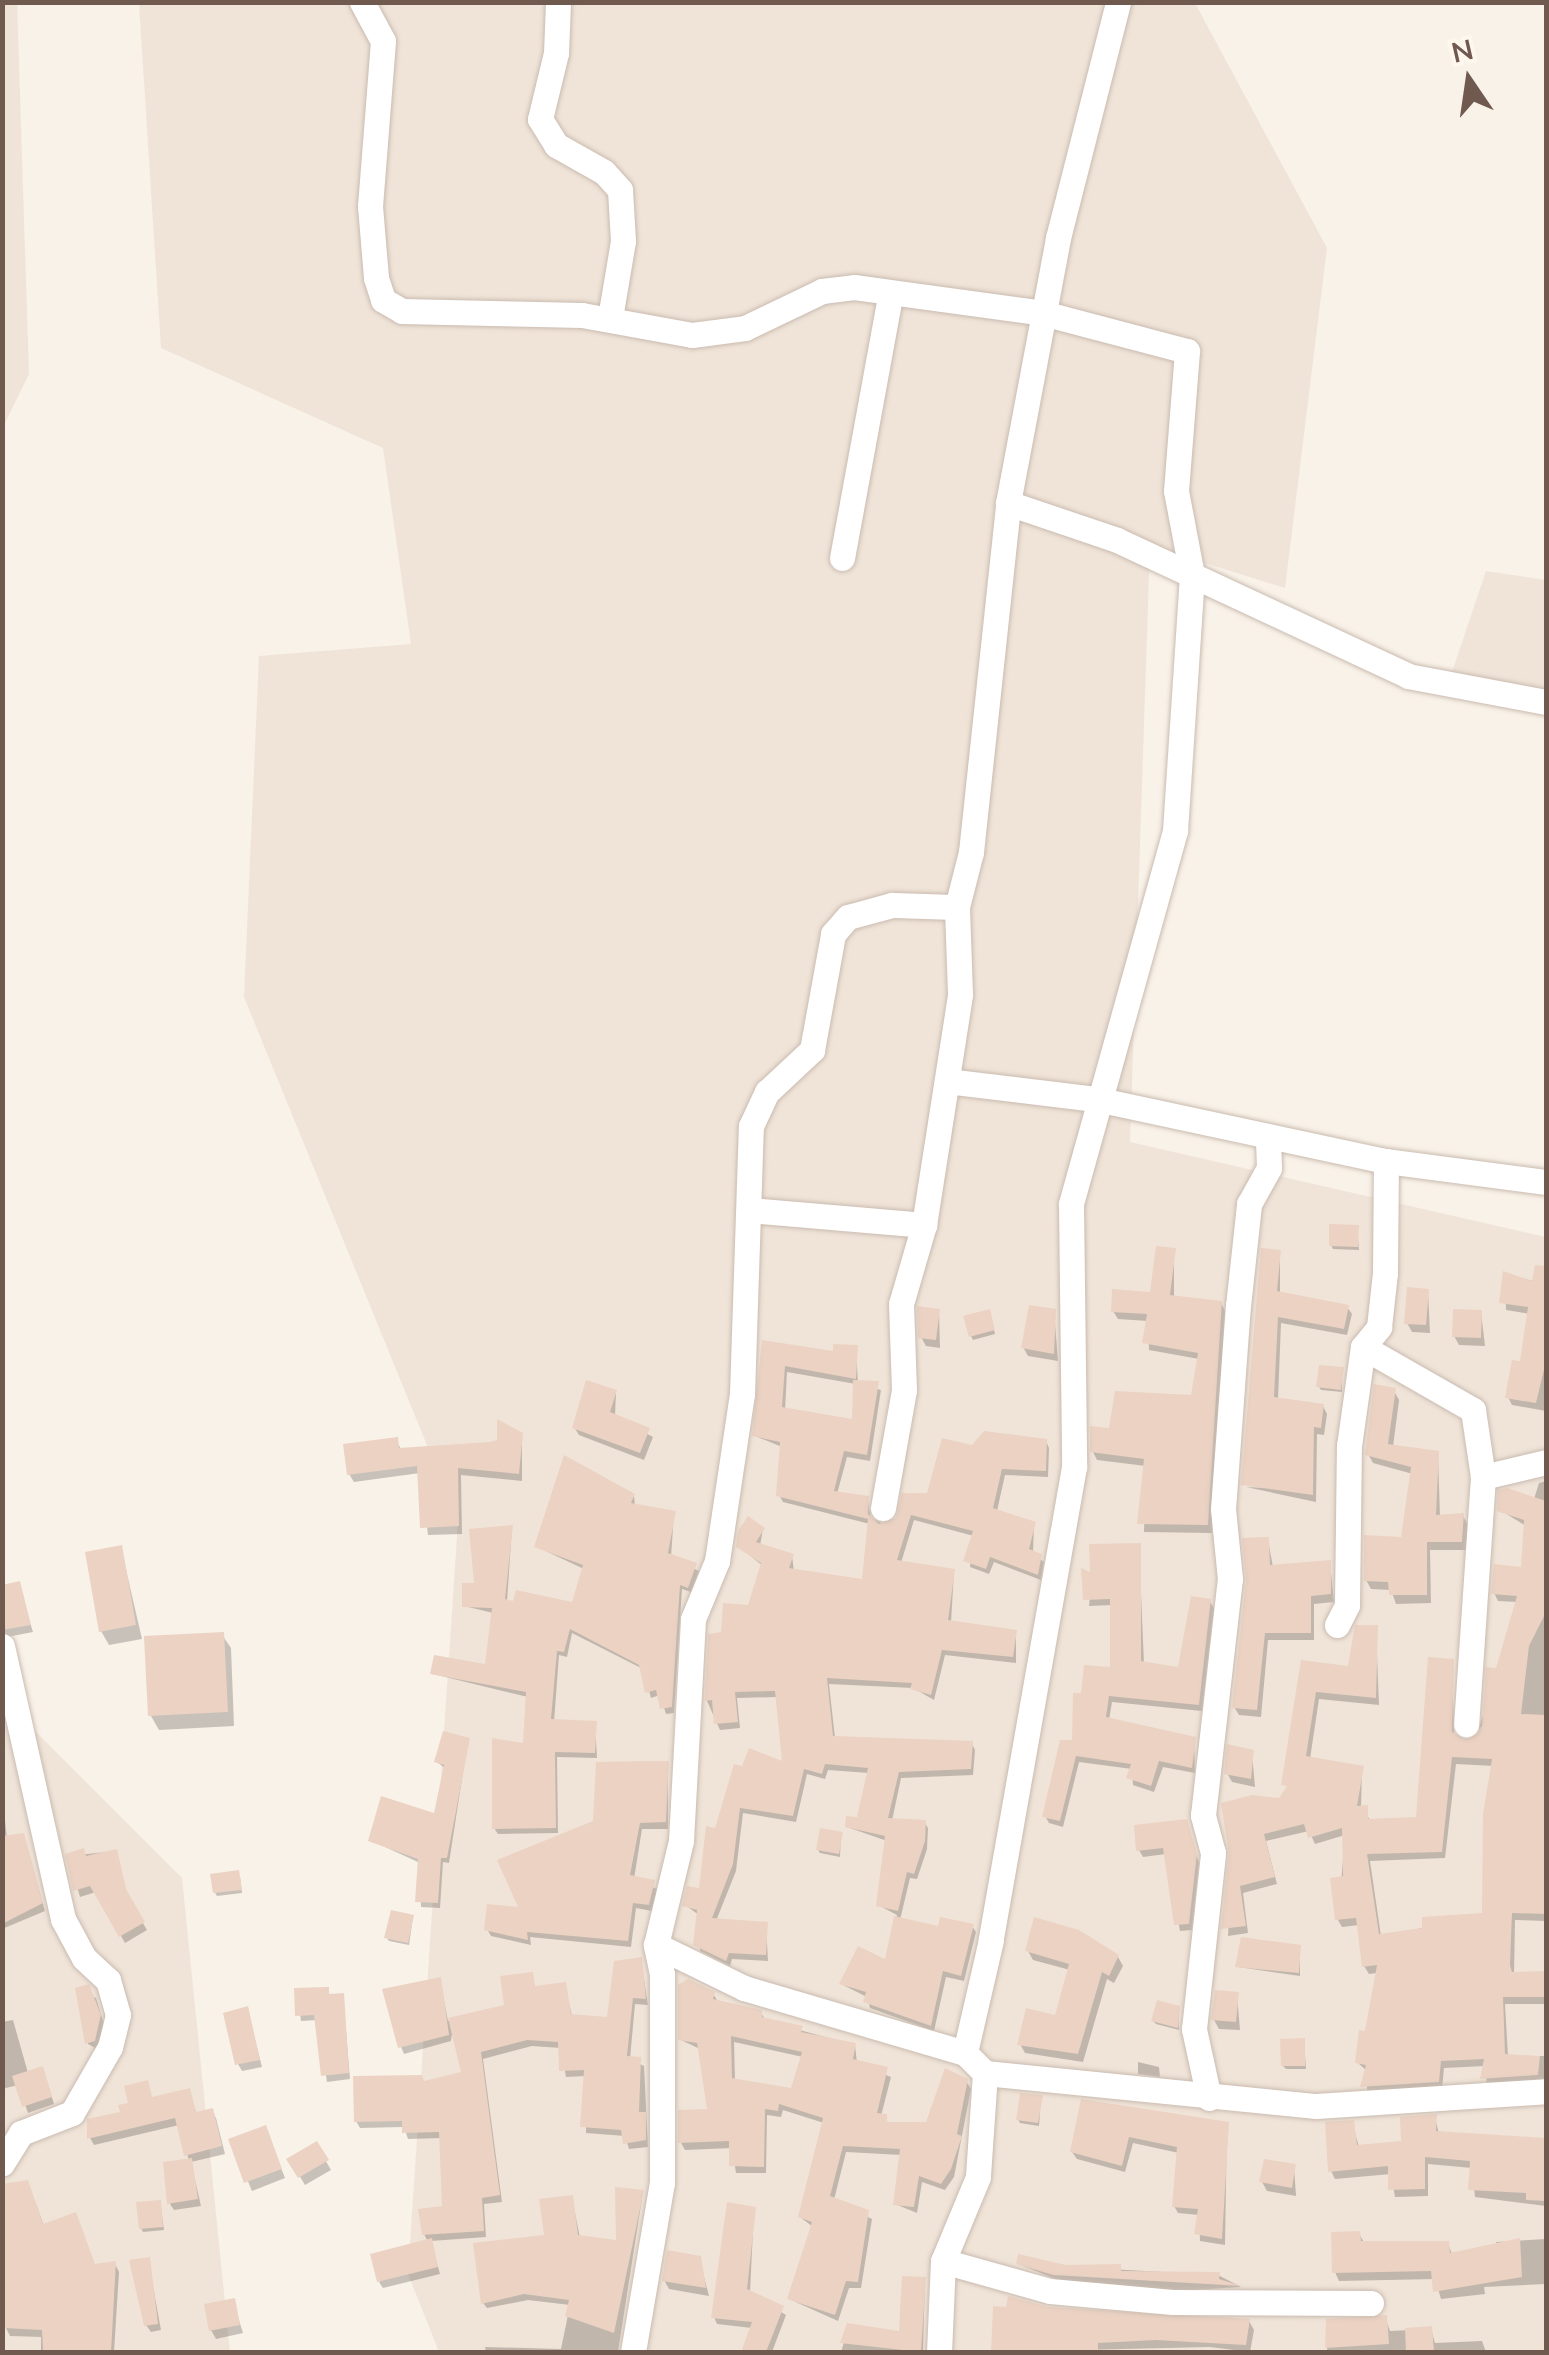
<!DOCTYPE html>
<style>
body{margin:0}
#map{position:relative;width:1549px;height:2355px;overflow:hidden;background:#f9f2e8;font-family:Mulish,sans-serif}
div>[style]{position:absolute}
.residential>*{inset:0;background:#f0e4d8}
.shadow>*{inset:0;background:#0003}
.building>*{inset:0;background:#ebd2c3}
.roads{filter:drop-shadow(0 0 2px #cabbb0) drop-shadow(0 0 2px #cabbb0)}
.minor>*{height:25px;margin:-12.5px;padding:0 12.5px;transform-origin:12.5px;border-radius:12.5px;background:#fff}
span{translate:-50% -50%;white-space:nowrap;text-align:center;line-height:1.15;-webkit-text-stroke:10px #fdf7ee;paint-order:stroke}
.frame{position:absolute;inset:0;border:5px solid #705a50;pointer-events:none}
.north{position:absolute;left:1419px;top:30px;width:100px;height:100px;-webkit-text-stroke:8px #fdf7ee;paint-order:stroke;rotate:347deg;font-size:28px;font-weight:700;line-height:40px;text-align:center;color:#705a50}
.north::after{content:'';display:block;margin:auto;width:35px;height:45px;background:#705a50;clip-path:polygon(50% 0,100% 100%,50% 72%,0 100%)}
</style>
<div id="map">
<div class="residential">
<div style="clip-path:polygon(17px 2px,29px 374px,3px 427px,2px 3px)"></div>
<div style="clip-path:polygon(139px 3px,1195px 3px,1327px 248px,1285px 588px,1150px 546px,1130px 1142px,1546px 1237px,1546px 2352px,439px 2352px,408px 2274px,458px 1521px,244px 997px,259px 656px,411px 644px,383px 448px,161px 348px)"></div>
<div style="clip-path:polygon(1486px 571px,1546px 580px,1546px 705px,1452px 672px)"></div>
<div style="clip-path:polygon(2px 1698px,182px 1878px,230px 2352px,3px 2352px)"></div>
</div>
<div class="shadow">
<div style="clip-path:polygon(1357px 1227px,1359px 1250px,1333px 1249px,1331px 1245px)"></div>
<div style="clip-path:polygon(1174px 1250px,1174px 1298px,1221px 1303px,1225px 1311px,1212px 1533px,1144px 1532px,1146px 1466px,1097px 1460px,1093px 1452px,1111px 1431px,1193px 1398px,1199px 1359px,1149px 1350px,1148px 1321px,1118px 1319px,1113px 1311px,1152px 1294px)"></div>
<div style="clip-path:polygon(1280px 1253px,1280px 1294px,1347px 1307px,1352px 1314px,1347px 1335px,1281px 1323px,1278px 1400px,1323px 1406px,1327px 1414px,1324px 1435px,1317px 1434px,1316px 1502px,1246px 1487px,1304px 1490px,1244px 1484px)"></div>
<div style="clip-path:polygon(1505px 1274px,1546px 1284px,1546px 1411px,1512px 1405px,1508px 1397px,1522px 1364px,1530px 1314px,1506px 1310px)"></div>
<div style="clip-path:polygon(1428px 1291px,1430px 1333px,1412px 1332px,1407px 1323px)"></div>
<div style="clip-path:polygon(939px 1311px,940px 1348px,926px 1346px,921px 1337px)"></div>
<div style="clip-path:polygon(1054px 1311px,1058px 1361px,1028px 1356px,1023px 1347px)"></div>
<div style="clip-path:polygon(1481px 1312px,1485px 1346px,1459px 1345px,1454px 1336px)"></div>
<div style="clip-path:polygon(990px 1315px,995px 1334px,973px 1340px,971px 1336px)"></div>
<div style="clip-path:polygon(evenodd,764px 1343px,835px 1353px,856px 1348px,858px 1383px,881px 1390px,870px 1461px,847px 1457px,837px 1494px,867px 1498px,871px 1518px,888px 1526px,929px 1496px,973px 1448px,1046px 1441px,1049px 1448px,1048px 1477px,1005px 1475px,997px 1511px,1034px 1524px,1033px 1553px,1044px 1562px,1041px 1580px,994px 1562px,989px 1574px,970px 1567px,974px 1536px,914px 1520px,901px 1563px,954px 1571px,951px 1623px,1016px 1632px,1016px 1663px,945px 1655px,934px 1700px,913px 1688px,829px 1684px,835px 1738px,972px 1744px,975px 1750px,973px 1775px,901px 1778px,892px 1821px,924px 1822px,928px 1828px,927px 1849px,917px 1879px,910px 1878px,900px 1920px,939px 1929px,972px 1926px,976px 1932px,964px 1981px,946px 1977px,934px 2031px,870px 2008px,867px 1997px,841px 1984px,886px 1962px,897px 1915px,878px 1905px,887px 1841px,847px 1827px,859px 1819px,869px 1773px,828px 1770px,825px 1779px,807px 1774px,796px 1822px,743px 1813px,736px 1871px,716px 1921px,766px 1924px,768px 1961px,732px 1959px,730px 1966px,700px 1951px,699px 1915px,685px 1905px,702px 1891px,736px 1767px,785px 1765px,778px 1697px,737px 1698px,740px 1728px,720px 1730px,707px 1701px,723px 1635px,750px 1608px,763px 1566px,738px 1546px,763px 1529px,760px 1546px,792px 1556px,794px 1571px,864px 1581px,870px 1524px,783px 1502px,779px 1495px,782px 1447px,755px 1436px,764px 1343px,787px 1372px,856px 1384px,854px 1422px,785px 1410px,787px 1372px)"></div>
<div style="clip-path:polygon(1342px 1369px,1342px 1392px,1321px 1390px,1319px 1387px)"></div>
<div style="clip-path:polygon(1394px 1391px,1399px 1400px,1393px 1447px,1438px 1453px,1440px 1518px,1463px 1516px,1468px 1525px,1466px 1550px,1430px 1550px,1431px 1603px,1396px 1604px,1391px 1590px,1371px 1589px,1366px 1580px,1404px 1540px,1413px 1474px,1373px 1463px,1368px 1454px)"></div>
<div style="clip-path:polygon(616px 1392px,615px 1417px,653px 1437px,644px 1460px,579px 1435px,574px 1427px)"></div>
<div style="clip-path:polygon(522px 1435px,522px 1481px,461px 1475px,462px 1534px,428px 1535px,420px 1473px,354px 1482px,349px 1474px,396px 1440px,402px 1451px,491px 1445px)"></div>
<div style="clip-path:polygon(evenodd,1546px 1481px,1546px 1921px,1515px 1920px,1514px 1974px,1546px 1974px,1546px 2004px,1505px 2004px,1508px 2056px,1546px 2056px,1546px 2086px,1487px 2086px,1485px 2066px,1444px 2068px,1442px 2089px,1367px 2094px,1367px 2071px,1358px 2063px,1378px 1973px,1369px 1974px,1364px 1966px,1359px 1925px,1342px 1927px,1338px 1920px,1345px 1835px,1315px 1844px,1309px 1831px,1266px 1841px,1277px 1884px,1243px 1893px,1248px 1933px,1228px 1936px,1232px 1854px,1287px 1790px,1303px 1662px,1350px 1669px,1376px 1628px,1379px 1705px,1319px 1699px,1310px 1759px,1362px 1768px,1361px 1808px,1371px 1821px,1418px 1819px,1452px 1661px,1454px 1737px,1475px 1741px,1518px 1602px,1498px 1601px,1494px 1593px,1524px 1569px,1526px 1526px,1500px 1510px,1534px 1499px,1539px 1483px,1546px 1481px,1456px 1764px,1494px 1766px,1484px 1916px,1381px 1936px,1370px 1861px,1445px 1858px,1456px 1764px)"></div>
<div style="clip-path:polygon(634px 1496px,635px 1506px,674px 1513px,671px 1557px,699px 1571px,691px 1592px,682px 1589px,674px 1713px,666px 1714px,660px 1695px,651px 1698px,643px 1669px,572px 1633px,567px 1657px,559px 1655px,554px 1722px,595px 1723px,597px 1758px,557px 1757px,558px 1833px,498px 1834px,494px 1828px,526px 1746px,528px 1697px,433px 1674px,487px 1667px,493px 1613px,464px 1606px,512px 1527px,507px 1602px,574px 1605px,584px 1569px,537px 1547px)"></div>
<div style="clip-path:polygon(1268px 1540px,1273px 1567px,1330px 1563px,1334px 1602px,1314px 1604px,1314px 1640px,1268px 1640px,1261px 1717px,1239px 1715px,1234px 1707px)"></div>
<div style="clip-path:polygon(1139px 1545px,1144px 1664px,1180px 1670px,1210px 1602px,1214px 1608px,1202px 1711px,1112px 1702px,1109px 1720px,1194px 1740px,1195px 1773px,1163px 1767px,1154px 1792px,1133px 1785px,1132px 1769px,1079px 1762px,1063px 1827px,1049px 1823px,1045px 1816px,1074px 1743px,1083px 1696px,1113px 1670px,1113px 1605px,1089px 1606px,1092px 1575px)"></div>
<div style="clip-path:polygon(121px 1548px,142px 1639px,109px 1645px,101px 1631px)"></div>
<div style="clip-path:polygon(18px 1584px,33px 1632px,2px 1638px,2px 1587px)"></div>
<div style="clip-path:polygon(222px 1635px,231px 1648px,234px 1726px,159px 1730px,151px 1716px)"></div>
<div style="clip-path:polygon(468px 1740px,449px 1863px,443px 1862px,440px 1908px,421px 1907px,420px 1863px,370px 1840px,436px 1816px,446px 1769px,437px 1762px)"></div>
<div style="clip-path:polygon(1252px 1753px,1255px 1787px,1232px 1782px,1227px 1773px)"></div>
<div style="clip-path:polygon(668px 1764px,668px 1829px,642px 1829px,634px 1879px,657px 1889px,652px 1911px,636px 1908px,631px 1947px,530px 1937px,531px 1945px,491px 1936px,487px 1929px,522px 1910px,595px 1823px)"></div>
<div style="clip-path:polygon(2px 1794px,7px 1838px,26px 1843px,45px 1911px,2px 1929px)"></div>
<div style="clip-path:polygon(1186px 1822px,1199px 1863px,1192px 1930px,1180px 1931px,1166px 1854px,1143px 1857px,1139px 1850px)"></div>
<div style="clip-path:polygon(841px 1834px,840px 1857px,820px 1853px,818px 1850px)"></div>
<div style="clip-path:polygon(116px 1851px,128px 1898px,147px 1930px,125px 1943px,96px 1892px,80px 1897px,68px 1856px)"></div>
<div style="clip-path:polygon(240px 1877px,242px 1893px,217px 1896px,215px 1893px)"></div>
<div style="clip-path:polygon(413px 1917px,409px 1945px,389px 1941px,387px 1938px)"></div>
<div style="clip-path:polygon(1300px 1947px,1300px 1976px,1238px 1967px)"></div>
<div style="clip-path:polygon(1028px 1951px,1118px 1957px,1123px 1966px,1114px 1983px,1107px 1979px,1083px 2062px,1025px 2053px,1020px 2044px,1057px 2018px,1070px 1970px,1033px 1960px)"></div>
<div style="clip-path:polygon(641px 1960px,648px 2005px,635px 2004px,630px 2059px,644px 2066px,648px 2147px,629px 2149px,625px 2136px,586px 2133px,586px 2076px,566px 2077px,561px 2048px,532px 2046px,483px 2059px,502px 2202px,484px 2204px,486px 2237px,431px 2241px,440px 2274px,383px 2288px,379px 2282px,428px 2242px,424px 2234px,445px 2208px,442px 2138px,408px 2139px,404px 2127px,360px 2128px,356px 2121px,425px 2084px,464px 2074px,453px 2027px,451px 2041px,404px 2054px,401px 2047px,440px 1979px,448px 2021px,507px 2007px,531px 1975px,536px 1989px,565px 1985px,572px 2016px,610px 2019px)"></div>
<div style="clip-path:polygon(78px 1990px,96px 1998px,104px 2024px,97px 2049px,88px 2044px)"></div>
<div style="clip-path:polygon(297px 1991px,343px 1995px,350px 2079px,327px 2082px,317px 2020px,301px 2021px)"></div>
<div style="clip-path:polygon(evenodd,713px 1994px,719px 2003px,761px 2013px,766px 2021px,855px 2045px,857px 2063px,891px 2077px,881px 2116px,890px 2124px,927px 2124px,966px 2081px,971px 2089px,954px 2177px,945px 2190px,922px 2182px,917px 2213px,895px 2204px,902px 2155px,846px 2152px,834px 2200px,872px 2219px,861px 2288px,849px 2288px,838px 2321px,789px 2299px,813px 2227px,800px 2217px,824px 2123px,783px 2110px,781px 2117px,767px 2115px,766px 2173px,736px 2173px,732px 2148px,685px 2150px,681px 2143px,710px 2111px,700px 2049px,681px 2040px,713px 1994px,734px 2042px,803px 2057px,793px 2090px,735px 2081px,734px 2042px)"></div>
<div style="clip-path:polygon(1237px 1995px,1240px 2030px,1219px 2029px,1214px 2020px)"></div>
<div style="clip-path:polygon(247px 2009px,262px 2067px,242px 2071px,238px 2064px)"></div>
<div style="clip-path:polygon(1178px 2009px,1179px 2030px,1156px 2024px,1153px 2021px)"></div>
<div style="clip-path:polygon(13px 2020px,28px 2073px,45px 2075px,54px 2104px,28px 2113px,18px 2085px,2px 2089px,2px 2022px)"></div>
<div style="clip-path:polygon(1304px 2041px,1306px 2069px,1286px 2069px,1283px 2066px)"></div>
<div style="clip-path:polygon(1138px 2062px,1159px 2067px,1160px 2077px,1138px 2074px)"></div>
<div style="clip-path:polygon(146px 2083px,153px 2100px,189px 2091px,197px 2115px,212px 2111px,216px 2118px,225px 2154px,191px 2162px,201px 2206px,174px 2210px,170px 2204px,189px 2161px,179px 2125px,94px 2145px,90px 2138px,87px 2125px,123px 2113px)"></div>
<div style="clip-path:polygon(1041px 2097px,1039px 2126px,1020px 2123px,1018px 2119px)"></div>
<div style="clip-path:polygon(1083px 2102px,1227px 2124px,1225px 2245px,1200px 2241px,1199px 2215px,1178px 2213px,1174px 2206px,1179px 2153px,1133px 2143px,1125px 2172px,1077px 2159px,1072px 2152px)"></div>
<div style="clip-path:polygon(1435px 2117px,1439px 2134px,1546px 2139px,1546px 2206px,1475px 2197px,1472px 2168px,1428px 2164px,1428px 2196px,1395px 2197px,1391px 2174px,1335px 2179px,1331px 2171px,1352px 2122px,1359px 2147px,1404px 2143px)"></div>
<div style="clip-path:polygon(265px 2128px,285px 2178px,252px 2191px,231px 2141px)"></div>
<div style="clip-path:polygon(316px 2144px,331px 2170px,305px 2185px,290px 2160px)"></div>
<div style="clip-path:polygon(1294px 2166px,1296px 2196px,1267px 2191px,1262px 2182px)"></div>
<div style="clip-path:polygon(643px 2192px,618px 2352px,486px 2352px,485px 2347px,561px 2349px,570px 2305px,528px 2300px,487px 2308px,483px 2303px,547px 2237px,572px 2198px,580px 2238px,619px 2243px)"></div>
<div style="clip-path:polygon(35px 2201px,44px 2226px,95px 2267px,115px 2264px,119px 2272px,114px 2352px,41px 2352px,41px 2337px,10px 2336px,6px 2328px,2px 2242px)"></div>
<div style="clip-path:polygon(160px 2202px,164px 2230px,143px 2232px,141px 2228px)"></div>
<div style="clip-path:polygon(754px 2209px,750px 2293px,786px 2315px,772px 2352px,744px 2352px,752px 2328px,717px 2324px,714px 2317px)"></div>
<div style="clip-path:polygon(1359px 2234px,1365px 2244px,1448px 2244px,1453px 2256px,1497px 2251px,1496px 2242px,1546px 2239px,1546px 2284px,1484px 2287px,1485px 2294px,1441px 2299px,1435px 2279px,1339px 2281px,1335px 2272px)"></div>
<div style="clip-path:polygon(699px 2258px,709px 2296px,669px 2289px,664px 2280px)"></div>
<div style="clip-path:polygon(148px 2259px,161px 2330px,151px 2332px,146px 2325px)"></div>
<div style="clip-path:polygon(1018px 2264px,1218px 2275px,1241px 2287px,1178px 2291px,1058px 2280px)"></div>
<div style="clip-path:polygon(925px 2280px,923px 2352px,841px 2352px,849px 2326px,901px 2334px)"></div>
<div style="clip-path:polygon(233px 2301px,243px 2333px,216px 2339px,211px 2330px)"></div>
<div style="clip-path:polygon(1048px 2310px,1249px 2321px,1254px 2330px,1250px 2352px,1210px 2347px,995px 2352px)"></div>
<div style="clip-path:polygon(1385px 2317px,1390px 2331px,1431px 2329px,1435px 2343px,1482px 2341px,1486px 2352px,1327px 2352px,1328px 2321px)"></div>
</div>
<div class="building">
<div style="clip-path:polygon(1329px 1224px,1359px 1225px,1358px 1247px,1329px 1246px)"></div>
<div style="clip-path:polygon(1156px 1246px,1176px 1248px,1170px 1295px,1222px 1301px,1208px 1525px,1137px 1524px,1144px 1459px,1090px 1452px,1090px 1426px,1109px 1428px,1115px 1391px,1191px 1395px,1198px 1353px,1142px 1343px,1147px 1314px,1111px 1312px,1112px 1289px,1150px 1292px)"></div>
<div style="clip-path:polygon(1261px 1248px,1281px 1250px,1277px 1291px,1349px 1305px,1344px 1329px,1278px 1317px,1274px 1397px,1324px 1404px,1321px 1428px,1314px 1427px,1313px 1495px,1241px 1485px)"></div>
<div style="clip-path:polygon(1535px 1265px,1546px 1266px,1546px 1361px,1536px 1403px,1505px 1398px,1512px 1360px,1520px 1361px,1528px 1307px,1499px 1303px,1503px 1271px,1532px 1281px)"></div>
<div style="clip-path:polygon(1407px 1287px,1429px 1289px,1426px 1325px,1404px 1324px)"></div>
<div style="clip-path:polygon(1029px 1305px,1056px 1309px,1054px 1354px,1021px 1348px)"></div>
<div style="clip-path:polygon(917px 1306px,940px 1309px,936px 1340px,918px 1338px)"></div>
<div style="clip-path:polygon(990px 1309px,995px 1330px,969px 1337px,963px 1316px)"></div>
<div style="clip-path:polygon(1453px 1309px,1482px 1310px,1481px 1338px,1452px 1337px)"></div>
<div style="clip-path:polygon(762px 1340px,833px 1351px,833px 1344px,858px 1345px,856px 1379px,785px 1366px,782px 1407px,852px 1419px,853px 1380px,879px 1381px,867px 1455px,844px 1451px,834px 1491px,869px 1496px,868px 1514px,879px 1524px,896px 1518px,902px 1493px,927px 1493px,942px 1438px,972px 1445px,984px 1431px,1047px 1439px,1046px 1471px,1002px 1469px,993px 1508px,1036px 1522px,1029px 1549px,1042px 1554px,1038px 1575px,990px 1557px,986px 1569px,963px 1561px,973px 1531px,911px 1515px,897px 1560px,955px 1569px,948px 1620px,1017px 1630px,1013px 1657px,942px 1650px,931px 1695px,910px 1689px,912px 1683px,827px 1678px,833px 1736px,973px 1741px,971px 1769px,899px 1772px,888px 1818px,926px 1820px,925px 1841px,914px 1874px,907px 1872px,898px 1911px,876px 1906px,885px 1836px,845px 1827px,846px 1816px,857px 1817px,868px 1768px,825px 1764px,822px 1774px,804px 1769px,793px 1816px,740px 1808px,733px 1864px,712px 1918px,768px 1922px,766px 1955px,729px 1953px,726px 1961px,693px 1945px,697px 1910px,682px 1906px,687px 1886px,699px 1888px,706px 1826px,715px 1828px,734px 1764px,742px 1766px,749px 1748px,782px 1761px,775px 1691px,735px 1692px,738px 1722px,714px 1724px,712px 1700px,705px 1701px,708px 1634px,721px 1632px,723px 1603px,748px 1605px,761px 1563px,736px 1547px,738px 1531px,748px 1516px,765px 1528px,756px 1542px,794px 1554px,789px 1568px,862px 1579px,868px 1519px,776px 1496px,780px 1442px,752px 1436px)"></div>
<div style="clip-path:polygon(1319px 1365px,1344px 1367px,1341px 1390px,1316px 1387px)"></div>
<div style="clip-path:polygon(586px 1380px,617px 1390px,610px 1412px,650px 1428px,640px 1453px,572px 1428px)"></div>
<div style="clip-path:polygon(1374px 1384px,1396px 1388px,1388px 1444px,1439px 1451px,1436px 1515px,1464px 1513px,1462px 1542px,1427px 1542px,1427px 1595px,1389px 1595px,1388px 1582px,1364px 1581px,1364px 1535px,1401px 1537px,1411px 1467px,1365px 1455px)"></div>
<div style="clip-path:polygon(497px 1419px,523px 1433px,519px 1474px,458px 1468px,459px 1526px,420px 1528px,417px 1466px,347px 1475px,343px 1444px,398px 1437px,399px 1448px,490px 1442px,497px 1440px)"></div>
<div style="clip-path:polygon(564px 1455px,635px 1494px,631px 1503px,676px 1511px,668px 1553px,697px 1563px,688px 1588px,680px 1585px,672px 1707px,660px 1709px,656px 1690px,645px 1693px,639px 1665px,570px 1629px,564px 1652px,557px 1651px,551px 1719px,597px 1721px,595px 1753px,555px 1752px,556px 1828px,492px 1829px,492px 1738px,523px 1743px,526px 1692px,430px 1674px,434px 1655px,485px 1664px,492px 1608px,462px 1607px,462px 1583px,474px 1583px,469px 1529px,513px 1525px,505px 1599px,513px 1601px,516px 1590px,572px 1602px,583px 1565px,534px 1547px)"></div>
<div style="clip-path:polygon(evenodd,1507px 1488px,1546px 1501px,1546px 1612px,1529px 1646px,1521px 1714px,1546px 1715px,1546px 1914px,1512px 1913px,1510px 1965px,1512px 1972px,1546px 1971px,1546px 1997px,1503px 1997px,1505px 2054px,1540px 2056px,1538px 2075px,1480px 2079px,1484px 2059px,1441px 2061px,1439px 2082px,1360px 2087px,1366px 2065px,1355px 2063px,1359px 2030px,1365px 2031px,1377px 1965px,1362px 1967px,1356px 1918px,1335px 1920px,1330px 1878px,1343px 1876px,1342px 1828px,1308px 1838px,1304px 1824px,1264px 1834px,1275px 1877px,1240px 1886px,1246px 1926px,1221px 1929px,1229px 1854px,1221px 1803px,1252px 1795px,1279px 1798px,1287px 1786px,1281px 1785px,1301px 1660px,1348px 1666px,1355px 1625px,1378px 1625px,1376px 1698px,1316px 1692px,1306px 1756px,1364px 1766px,1357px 1806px,1368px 1805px,1368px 1819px,1416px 1817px,1428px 1657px,1454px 1659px,1452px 1732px,1466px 1740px,1482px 1726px,1486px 1667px,1496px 1668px,1517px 1596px,1491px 1594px,1494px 1564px,1521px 1567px,1524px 1520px,1497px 1511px,1498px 1490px,1507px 1488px,1452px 1757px,1492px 1759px,1483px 1814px,1482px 1913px,1422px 1917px,1422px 1928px,1379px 1934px,1367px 1854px,1442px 1852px,1452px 1757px)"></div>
<div style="clip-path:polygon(1269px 1537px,1270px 1565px,1331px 1560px,1331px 1594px,1311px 1596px,1311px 1633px,1265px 1633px,1257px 1710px,1232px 1708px,1246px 1580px,1242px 1538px)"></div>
<div style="clip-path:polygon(1141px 1543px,1141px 1661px,1178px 1667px,1191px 1596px,1211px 1599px,1199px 1705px,1109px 1696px,1106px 1717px,1196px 1737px,1192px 1768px,1159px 1761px,1151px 1786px,1126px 1778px,1131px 1764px,1076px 1756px,1060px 1821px,1042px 1817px,1060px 1740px,1072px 1740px,1073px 1693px,1081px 1693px,1084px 1665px,1110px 1667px,1110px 1599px,1083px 1600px,1081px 1568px,1090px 1572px,1089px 1544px)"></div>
<div style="clip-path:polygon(122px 1545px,136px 1625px,99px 1632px,85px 1552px)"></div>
<div style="clip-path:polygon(20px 1581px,31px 1625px,2px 1630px,2px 1585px)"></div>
<div style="clip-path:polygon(224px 1632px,228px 1712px,148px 1716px,144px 1636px)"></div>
<div style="clip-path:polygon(443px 1731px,470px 1738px,447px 1858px,441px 1858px,438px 1903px,415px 1902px,418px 1859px,368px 1841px,381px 1796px,434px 1813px,444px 1765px,434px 1762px)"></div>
<div style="clip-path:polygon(1227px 1744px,1254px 1750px,1251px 1779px,1224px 1774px)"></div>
<div style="clip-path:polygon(653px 1761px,669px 1761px,666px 1822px,640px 1823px,630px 1875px,655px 1880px,649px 1905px,633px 1903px,628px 1941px,527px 1932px,528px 1940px,484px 1930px,487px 1904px,518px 1907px,497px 1860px,593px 1821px,596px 1762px)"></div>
<div style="clip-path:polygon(1187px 1819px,1197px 1854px,1189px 1924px,1174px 1925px,1163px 1848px,1136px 1851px,1134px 1825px)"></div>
<div style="clip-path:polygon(820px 1828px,843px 1832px,839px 1854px,816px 1850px)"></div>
<div style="clip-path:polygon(24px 1833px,43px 1903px,2px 1924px,2px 1836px)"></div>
<div style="clip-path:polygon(84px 1848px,86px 1856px,117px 1849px,126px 1889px,145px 1922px,119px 1937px,90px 1886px,73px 1891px,65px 1854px)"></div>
<div style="clip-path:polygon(239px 1870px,242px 1890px,213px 1893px,210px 1874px)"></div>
<div style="clip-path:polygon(391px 1910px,414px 1915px,408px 1943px,384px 1938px)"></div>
<div style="clip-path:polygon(894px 1916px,938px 1926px,940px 1917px,974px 1924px,961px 1976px,943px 1971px,931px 2026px,863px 2002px,866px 1992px,839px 1984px,858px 1946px,885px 1959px)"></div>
<div style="clip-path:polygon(1034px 1917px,1079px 1930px,1119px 1955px,1109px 1976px,1102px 1972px,1078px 2054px,1017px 2045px,1026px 2008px,1055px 2015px,1069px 1964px,1025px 1951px)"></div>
<div style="clip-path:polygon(1241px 1937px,1301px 1945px,1299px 1973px,1235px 1967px)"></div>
<div style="clip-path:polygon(642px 1957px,646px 1999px,633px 1998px,627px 2056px,641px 2057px,639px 2112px,646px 2112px,646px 2140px,623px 2144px,621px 2130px,580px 2127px,584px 2070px,559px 2071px,558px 2042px,527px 2040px,481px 2052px,500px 2195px,482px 2198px,484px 2231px,422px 2235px,418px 2209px,442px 2206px,439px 2132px,402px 2133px,402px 2121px,354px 2122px,353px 2076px,422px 2075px,424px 2081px,461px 2072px,448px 2018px,504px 2005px,500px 1976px,533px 1972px,535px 1986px,566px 1982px,571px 2014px,607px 2017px,614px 1961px)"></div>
<div style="clip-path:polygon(441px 1977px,449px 2035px,398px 2048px,382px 1989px)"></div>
<div style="clip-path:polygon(evenodd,688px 1979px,715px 1992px,713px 1999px,762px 2010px,762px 2017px,803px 2026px,801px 2032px,856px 2043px,853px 2059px,888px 2067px,877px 2113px,887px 2114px,887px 2122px,926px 2122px,945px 2068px,968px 2079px,957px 2134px,962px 2136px,951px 2169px,941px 2184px,919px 2176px,914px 2207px,893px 2205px,900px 2149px,843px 2146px,830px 2196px,869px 2210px,858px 2282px,846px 2281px,835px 2315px,787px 2299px,812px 2222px,798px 2217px,823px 2118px,779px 2104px,778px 2111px,765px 2109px,764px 2167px,729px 2166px,729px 2141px,678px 2143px,678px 2110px,707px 2109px,697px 2043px,678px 2040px,678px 1985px,688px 1979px,731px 2036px,802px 2052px,791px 2088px,732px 2078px,731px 2036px)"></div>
<div style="clip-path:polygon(89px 1984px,101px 2015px,95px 2041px,85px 2044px,75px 1988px)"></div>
<div style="clip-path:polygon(329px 1987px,329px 1994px,344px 1993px,349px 2073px,321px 2076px,314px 2015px,295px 2016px,294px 1988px)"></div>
<div style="clip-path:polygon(1215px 1990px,1239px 1992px,1236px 2022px,1211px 2020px)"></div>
<div style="clip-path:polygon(1157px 2000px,1180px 2006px,1178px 2028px,1151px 2021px)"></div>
<div style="clip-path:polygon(248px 2006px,260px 2060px,235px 2065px,223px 2013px)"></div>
<div style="clip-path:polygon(1305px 2038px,1305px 2066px,1281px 2066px,1280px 2039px)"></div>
<div style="clip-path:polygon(43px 2066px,52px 2097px,22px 2107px,12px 2076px)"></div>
<div style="clip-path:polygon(148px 2080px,152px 2097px,190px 2088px,196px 2112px,213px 2108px,222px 2146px,184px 2156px,175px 2118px,87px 2139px,87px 2119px,120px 2112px,118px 2105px,128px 2103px,124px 2086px)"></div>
<div style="clip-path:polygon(1020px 2093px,1043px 2095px,1038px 2123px,1016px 2120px)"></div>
<div style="clip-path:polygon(1081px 2099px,1229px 2122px,1222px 2239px,1194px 2234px,1198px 2209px,1172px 2207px,1177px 2147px,1129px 2137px,1122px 2166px,1070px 2152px)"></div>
<div style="clip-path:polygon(1437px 2114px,1436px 2131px,1546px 2138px,1546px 2201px,1526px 2200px,1526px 2193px,1468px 2190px,1470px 2161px,1425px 2157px,1425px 2189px,1388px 2190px,1388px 2166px,1328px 2172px,1325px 2122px,1354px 2120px,1357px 2145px,1401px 2141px,1400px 2117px)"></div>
<div style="clip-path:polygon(266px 2125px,282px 2169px,244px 2183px,228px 2139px)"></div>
<div style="clip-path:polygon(317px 2141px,329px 2160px,298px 2178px,286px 2159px)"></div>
<div style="clip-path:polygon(192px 2158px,198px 2199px,167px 2204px,163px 2162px)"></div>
<div style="clip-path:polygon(1264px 2159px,1296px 2164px,1292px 2188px,1259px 2182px)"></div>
<div style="clip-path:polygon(28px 2180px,43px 2224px,76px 2212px,95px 2264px,116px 2261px,111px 2352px,43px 2350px,42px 2330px,3px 2328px,2px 2184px)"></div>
<div style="clip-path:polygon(615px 2187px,644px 2190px,614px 2333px,565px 2316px,569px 2300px,524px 2294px,481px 2304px,473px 2243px,544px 2235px,539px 2199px,573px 2195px,578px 2235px,616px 2240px)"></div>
<div style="clip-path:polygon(161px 2200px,163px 2227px,139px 2229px,136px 2202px)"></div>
<div style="clip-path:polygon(727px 2202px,756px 2207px,747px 2289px,784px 2306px,766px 2352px,741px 2352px,752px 2322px,711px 2318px)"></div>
<div style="clip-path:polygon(1360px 2231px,1361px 2241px,1449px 2241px,1450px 2253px,1520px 2238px,1522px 2277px,1433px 2292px,1431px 2271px,1332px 2273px,1331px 2232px)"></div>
<div style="clip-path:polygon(432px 2238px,438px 2267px,377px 2282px,370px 2254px)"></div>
<div style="clip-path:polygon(667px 2250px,701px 2256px,706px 2288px,662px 2281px)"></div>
<div style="clip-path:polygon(1018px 2254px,1066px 2265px,1121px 2264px,1121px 2271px,1220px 2272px,1219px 2279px,1241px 2286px,1053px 2275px,1016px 2264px)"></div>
<div style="clip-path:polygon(150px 2257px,158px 2324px,144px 2326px,129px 2260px)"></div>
<div style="clip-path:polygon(902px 2276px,926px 2277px,921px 2352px,840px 2343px,847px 2323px,899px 2331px)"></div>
<div style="clip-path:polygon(1008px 2296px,1048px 2307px,1250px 2319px,1246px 2345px,1156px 2340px,1098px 2343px,1098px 2351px,991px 2352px,993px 2306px,1006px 2307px)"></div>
<div style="clip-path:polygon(235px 2298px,240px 2325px,209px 2331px,204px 2304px)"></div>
<div style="clip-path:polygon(1387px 2315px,1389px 2344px,1325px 2348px,1326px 2319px)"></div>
<div style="clip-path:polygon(1432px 2326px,1434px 2352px,1406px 2352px,1405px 2328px)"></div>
</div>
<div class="roads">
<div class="minor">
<div style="left:362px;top:2px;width:44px;rotate:61.7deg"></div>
<div style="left:383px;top:41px;width:166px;rotate:94.5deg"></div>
<div style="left:370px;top:206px;width:72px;rotate:85.2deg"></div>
<div style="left:376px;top:278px;width:23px;rotate:72deg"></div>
<div style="left:383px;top:300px;width:22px;rotate:30deg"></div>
<div style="left:402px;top:311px;width:180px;rotate:1.3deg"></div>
<div style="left:582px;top:315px;width:112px;rotate:10.3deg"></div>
<div style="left:692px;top:335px;width:53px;rotate:-7.5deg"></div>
<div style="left:745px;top:328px;width:85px;rotate:-25.7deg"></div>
<div style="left:822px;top:291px;width:32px;rotate:-7deg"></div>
<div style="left:854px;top:287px;width:191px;rotate:7.8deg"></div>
<div style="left:1043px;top:313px;width:149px;rotate:14.8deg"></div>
<div style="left:1187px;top:351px;width:140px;rotate:94.5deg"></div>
<div style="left:1176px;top:491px;width:86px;rotate:79.2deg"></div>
<div style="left:1192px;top:575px;width:257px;rotate:93.8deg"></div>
<div style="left:1175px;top:831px;width:387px;rotate:105.6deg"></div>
<div style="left:1071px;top:1204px;width:263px;rotate:89.3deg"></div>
<div style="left:1074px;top:1467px;width:480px;rotate:100deg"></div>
<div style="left:991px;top:1940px;width:116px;rotate:103deg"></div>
<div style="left:965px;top:2053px;width:28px;rotate:45deg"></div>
<div style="left:985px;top:2073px;width:104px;rotate:93.9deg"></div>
<div style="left:978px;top:2177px;width:91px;rotate:112.6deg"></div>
<div style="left:943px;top:2261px;width:91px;rotate:92.5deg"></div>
<div style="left:558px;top:2px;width:51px;rotate:92.2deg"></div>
<div style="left:556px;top:53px;width:68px;rotate:103.6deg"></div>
<div style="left:540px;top:119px;width:31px;rotate:58deg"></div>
<div style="left:556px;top:145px;width:55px;rotate:29.4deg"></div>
<div style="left:604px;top:172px;width:24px;rotate:48deg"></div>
<div style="left:620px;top:190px;width:51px;rotate:86.6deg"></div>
<div style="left:623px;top:241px;width:78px;rotate:99.6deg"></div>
<div style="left:1008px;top:503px;width:115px;rotate:18.7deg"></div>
<div style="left:1117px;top:540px;width:321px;rotate:25deg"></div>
<div style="left:1408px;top:676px;width:140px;rotate:10.7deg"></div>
<div style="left:842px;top:558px;width:266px;rotate:-79.6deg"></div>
<div style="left:947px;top:1081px;width:150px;rotate:6.9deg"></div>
<div style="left:1096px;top:1099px;width:297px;rotate:12.1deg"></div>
<div style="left:1386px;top:1161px;width:161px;rotate:7.5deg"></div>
<div style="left:750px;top:1210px;width:175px;rotate:4.9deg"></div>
<div style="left:1363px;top:1347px;width:127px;rotate:29.8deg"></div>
<div style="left:1473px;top:1410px;width:68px;rotate:81.5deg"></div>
<div style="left:1483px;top:1477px;width:248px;rotate:93.9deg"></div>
<div style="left:1483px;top:1477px;width:65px;rotate:-13.4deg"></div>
<div style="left:883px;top:1508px;width:120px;rotate:-79.9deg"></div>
<div style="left:904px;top:1390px;width:86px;rotate:-92deg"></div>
<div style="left:901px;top:1304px;width:82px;rotate:-73.8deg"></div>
<div style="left:924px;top:1225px;width:234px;rotate:-81.1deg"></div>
<div style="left:960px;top:994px;width:87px;rotate:-92deg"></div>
<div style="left:957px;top:907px;width:57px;rotate:-75.7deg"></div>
<div style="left:971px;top:852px;width:351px;rotate:-83.9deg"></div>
<div style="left:1008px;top:503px;width:270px;rotate:-79.3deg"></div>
<div style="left:1058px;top:238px;width:244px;rotate:-75.7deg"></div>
<div style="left:1337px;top:1625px;width:22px;rotate:-63deg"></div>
<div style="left:1347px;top:1605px;width:159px;rotate:-89.3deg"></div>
<div style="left:1349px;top:1446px;width:100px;rotate:-82deg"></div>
<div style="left:1363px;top:1347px;width:26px;rotate:-51deg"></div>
<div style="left:1379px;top:1327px;width:54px;rotate:-83.7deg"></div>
<div style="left:1385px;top:1273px;width:112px;rotate:-89.5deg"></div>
<div style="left:2px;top:1646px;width:280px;rotate:77.4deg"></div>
<div style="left:63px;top:1919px;width:44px;rotate:61.7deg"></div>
<div style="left:84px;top:1958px;width:33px;rotate:43deg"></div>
<div style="left:108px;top:1980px;width:36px;rotate:74deg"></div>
<div style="left:118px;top:2015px;width:33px;rotate:104deg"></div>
<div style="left:110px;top:2047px;width:76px;rotate:119.9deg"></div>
<div style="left:72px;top:2113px;width:55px;rotate:158.6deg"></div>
<div style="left:21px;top:2133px;width:36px;rotate:122deg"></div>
<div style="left:656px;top:1945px;width:98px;rotate:26deg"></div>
<div style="left:744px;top:1988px;width:230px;rotate:16.4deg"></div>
<div style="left:985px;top:2073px;width:333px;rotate:5.7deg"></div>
<div style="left:1316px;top:2106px;width:230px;rotate:-3.7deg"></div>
<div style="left:1209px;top:2098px;width:71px;rotate:-102.3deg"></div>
<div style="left:1194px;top:2029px;width:177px;rotate:-83.8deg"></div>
<div style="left:1213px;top:1853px;width:39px;rotate:-105deg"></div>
<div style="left:1203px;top:1815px;width:238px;rotate:-83.5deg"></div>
<div style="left:1230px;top:1579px;width:70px;rotate:-95.7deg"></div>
<div style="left:1223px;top:1509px;width:204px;rotate:-85.8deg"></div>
<div style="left:1238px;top:1306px;width:103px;rotate:-83.8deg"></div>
<div style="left:1249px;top:1204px;width:41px;rotate:-60.9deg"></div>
<div style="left:1269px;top:1168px;width:31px;rotate:-92deg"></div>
<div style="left:943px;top:2261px;width:111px;rotate:15.7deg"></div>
<div style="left:1050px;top:2291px;width:123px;rotate:5.1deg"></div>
<div style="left:1173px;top:2302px;width:198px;rotate:0.3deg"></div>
<div style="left:633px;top:2352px;width:171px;rotate:-80.3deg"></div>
<div style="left:662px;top:2183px;width:209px;rotate:-90deg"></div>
<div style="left:662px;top:1974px;width:30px;rotate:-102deg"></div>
<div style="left:656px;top:1945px;width:107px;rotate:-76.5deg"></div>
<div style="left:681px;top:1841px;width:222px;rotate:-86.9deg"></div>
<div style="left:693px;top:1619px;width:63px;rotate:-67.5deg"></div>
<div style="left:717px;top:1561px;width:169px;rotate:-81.5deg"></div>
<div style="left:742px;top:1394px;width:268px;rotate:-88.1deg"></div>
<div style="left:751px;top:1126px;width:38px;rotate:-65deg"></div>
<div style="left:767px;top:1092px;width:62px;rotate:-43deg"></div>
<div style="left:812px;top:1050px;width:118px;rotate:-79.7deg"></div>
<div style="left:833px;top:934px;width:23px;rotate:-49deg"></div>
<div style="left:848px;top:917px;width:46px;rotate:-15.3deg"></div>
<div style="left:892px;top:905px;width:65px;rotate:1.8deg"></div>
</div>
</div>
<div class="frame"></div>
<div class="north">N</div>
</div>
